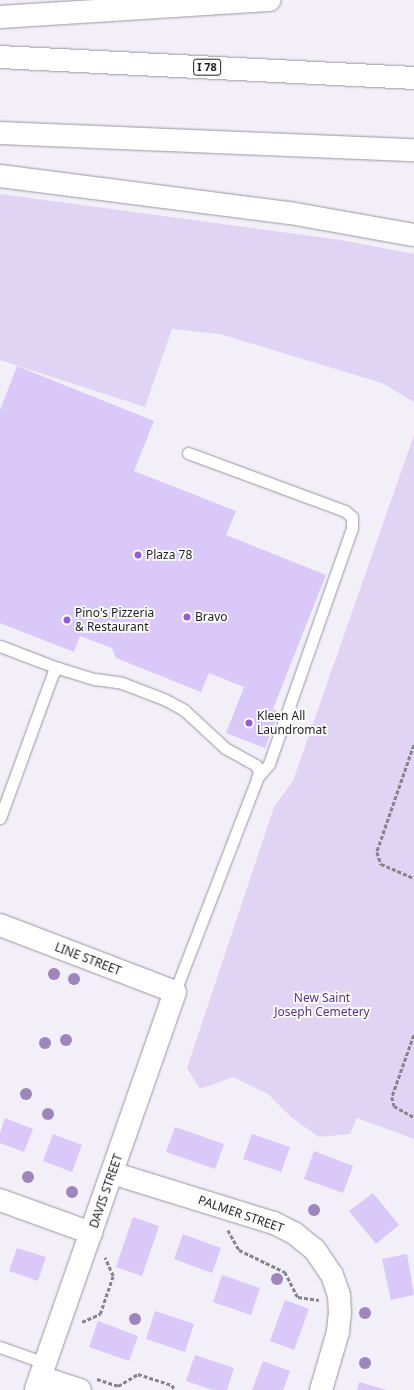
<!DOCTYPE html>
<style>
body{margin:0}
#map{position:relative;width:414px;height:1390px;overflow:hidden;background:#f2eff9;font-family:"Noto Sans",sans-serif}
div>[style]{position:absolute}
.green>*{inset:0;background:#dfd4f3}
.building>*{inset:0;background:#dac8f8}
.path>*{height:2.5px;margin-top:-1.25px;transform-origin:0;background:repeating-linear-gradient(90deg,#86848b 0 4px,transparent 0 6px)}
.roads{filter:drop-shadow(0 0 1px #98959f) drop-shadow(0 0 1px #98959f)}
.lane>*{height:11px;margin:-5.5px;padding:0 5.5px;transform-origin:5.5px;border-radius:5.5px;background:#fff}
.street>*{height:22px;margin:-11px;padding:0 11px;transform-origin:11px;border-radius:11px;background:#fff}
.highway>*{height:22px;margin:-11px;padding:0 11px;transform-origin:11px;border-radius:11px;background:#fff}
.trees>*{width:12px;height:12px;margin:-6px;border-radius:50%;background:#9e85bc}
.dots>*{width:11px;height:11px;translate:-50% -50%;box-sizing:border-box;border:2px solid #fefefe;border-radius:50%}
span{translate:-50% -50%;white-space:nowrap;text-align:center;line-height:1.15;-webkit-text-stroke:3.5px #fefefe;paint-order:stroke}
.shield-label span{padding:1px 3px;background:#fefefe;border:1px solid;border-radius:3px;-webkit-text-stroke-width:0}
.shield-label{font-size:11px;color:#1f1e22;font-weight:700}
.poi-label{font-size:12px;color:#1f1e22}
.left{translate:0 -50%;text-align:left}
.street-label{font-size:12px;color:#1f1e22}
.park-label{font-size:12px;color:#592f8a}
</style>
<div id="map">
<div class="green">
<div style="clip-path:polygon(0 194px,341px 240px,414px 254px,414px 402px,382px 383px,220px 334px,172px 329px,145px 407px,0 360px)"></div>
<div style="clip-path:polygon(414px 435px,414px 1139px,357px 1118px,350px 1134px,319px 1137px,291px 1117px,268px 1094px,233px 1077px,200px 1089px,187px 1068px,274px 807px,293px 781px)"></div>
</div>
<div class="building">
<div style="clip-path:polygon(17px 366px,154px 421px,134px 471px,236px 511px,226px 535px,326px 575px,273px 709px,279px 712px,265px 748px,226px 733px,244px 687px,209px 673px,201px 692px,116px 658px,112px 648px,80px 636px,74px 652px,0 623px,0 410px)"></div>
<div style="clip-path:polygon(5px 1118px,33px 1129px,24px 1152px,0 1143px,0 1133px)"></div>
<div style="clip-path:polygon(175px 1127px,224px 1144px,215px 1169px,166px 1152px)"></div>
<div style="clip-path:polygon(53px 1134px,82px 1145px,72px 1172px,43px 1161px)"></div>
<div style="clip-path:polygon(252px 1134px,290px 1147px,281px 1172px,243px 1159px)"></div>
<div style="clip-path:polygon(314px 1151px,353px 1166px,343px 1193px,304px 1179px)"></div>
<div style="clip-path:polygon(373px 1193px,399px 1225px,376px 1244px,349px 1211px)"></div>
<div style="clip-path:polygon(133px 1217px,159px 1226px,142px 1276px,116px 1267px)"></div>
<div style="clip-path:polygon(183px 1234px,221px 1248px,212px 1273px,174px 1259px)"></div>
<div style="clip-path:polygon(17px 1248px,46px 1257px,38px 1281px,9px 1271px)"></div>
<div style="clip-path:polygon(407px 1254px,414px 1295px,391px 1300px,382px 1259px)"></div>
<div style="clip-path:polygon(222px 1275px,260px 1288px,251px 1315px,213px 1302px)"></div>
<div style="clip-path:polygon(285px 1300px,309px 1309px,294px 1350px,270px 1341px)"></div>
<div style="clip-path:polygon(155px 1311px,194px 1324px,185px 1352px,146px 1339px)"></div>
<div style="clip-path:polygon(98px 1321px,138px 1336px,129px 1361px,89px 1347px)"></div>
<div style="clip-path:polygon(195px 1355px,234px 1368px,227px 1390px,213px 1390px,186px 1381px)"></div>
<div style="clip-path:polygon(263px 1361px,290px 1371px,283px 1390px,252px 1390px)"></div>
<div style="clip-path:polygon(359px 1382px,387px 1390px,357px 1390px)"></div>
</div>
<div class="path">
<div style="left:414px;top:745px;width:113px;rotate:109.1deg"></div>
<div style="left:377px;top:852px;width:13px;rotate:72deg"></div>
<div style="left:381px;top:864px;width:36px;rotate:23deg"></div>
<div style="left:414px;top:1035px;width:66px;rotate:109.5deg"></div>
<div style="left:392px;top:1097px;width:9px;rotate:77deg"></div>
<div style="left:394px;top:1106px;width:23px;rotate:29deg"></div>
<div style="left:228px;top:1230px;width:23px;rotate:61deg"></div>
<div style="left:239px;top:1250px;width:51px;rotate:25.6deg"></div>
<div style="left:285px;top:1272px;width:28px;rotate:63deg"></div>
<div style="left:298px;top:1297px;width:21px;rotate:8deg"></div>
<div style="left:82px;top:1322px;width:20px;rotate:-24deg"></div>
<div style="left:100px;top:1314px;width:40px;rotate:-71.1deg"></div>
<div style="left:113px;top:1276px;width:20px;rotate:-114deg"></div>
<div style="left:97px;top:1379px;width:22px;rotate:18deg"></div>
<div style="left:118px;top:1386px;width:23px;rotate:-31deg"></div>
<div style="left:138px;top:1374px;width:36px;rotate:18deg"></div>
<div style="left:172px;top:1385px;width:6px;rotate:59deg"></div>
</div>
<div class="roads">
<div class="lane">
<div style="left:188px;top:453px;width:167px;rotate:20.3deg"></div>
<div style="left:345px;top:511px;width:9px;rotate:41deg"></div>
<div style="left:352px;top:517px;width:11px;rotate:90deg"></div>
<div style="left:352px;top:528px;width:250px;rotate:109.4deg"></div>
<div style="left:269px;top:764px;width:18px;rotate:131deg"></div>
<div style="left:0;top:646px;width:62px;rotate:20.8deg"></div>
<div style="left:0;top:818px;width:154px;rotate:-69.9deg"></div>
<div style="left:53px;top:673px;width:7px;rotate:-45deg"></div>
<div style="left:58px;top:668px;width:39px;rotate:17deg"></div>
<div style="left:95px;top:679px;width:27px;rotate:8deg"></div>
<div style="left:122px;top:683px;width:47px;rotate:21.1deg"></div>
<div style="left:166px;top:700px;width:21px;rotate:29deg"></div>
<div style="left:184px;top:710px;width:56px;rotate:42.8deg"></div>
<div style="left:225px;top:748px;width:35px;rotate:29deg"></div>
<div style="left:256px;top:765px;width:8px;rotate:67deg"></div>
<div style="left:259px;top:772px;width:7px;rotate:106deg"></div>
<div style="left:257px;top:779px;width:228px;rotate:111.1deg"></div>
<div style="left:0;top:1347px;width:48px;rotate:19.6deg"></div>
</div>
<div class="street">
<div style="left:0;top:925px;width:187px;rotate:20.9deg"></div>
<div style="left:175px;top:992px;width:422px;rotate:109.3deg"></div>
<div style="left:112px;top:1173px;width:170px;rotate:17.2deg"></div>
<div style="left:274px;top:1223px;width:22px;rotate:27deg"></div>
<div style="left:294px;top:1233px;width:27px;rotate:39deg"></div>
<div style="left:315px;top:1250px;width:30px;rotate:56deg"></div>
<div style="left:332px;top:1275px;width:21px;rotate:71deg"></div>
<div style="left:339px;top:1295px;width:17px;rotate:87deg"></div>
<div style="left:340px;top:1312px;width:20px;rotate:96deg"></div>
<div style="left:338px;top:1332px;width:60px;rotate:106.3deg"></div>
<div style="left:0;top:1200px;width:97px;rotate:19.9deg"></div>
<div style="left:40px;top:1377px;width:42px;rotate:18deg"></div>
</div>
<div class="highway">
<div style="left:0;top:17px;width:270px;rotate:-3.6deg"></div>
<div style="left:0;top:57px;width:415px;rotate:2.9deg"></div>
<div style="left:0;top:133px;width:414px;rotate:2.4deg"></div>
<div style="left:0;top:176px;width:292px;rotate:7.3deg"></div>
<div style="left:290px;top:213px;width:126px;rotate:10.1deg"></div>
</div>
</div>
<div class="trees">
<div style="left:54px;top:974px"></div>
<div style="left:74px;top:979px"></div>
<div style="left:66px;top:1040px"></div>
<div style="left:45px;top:1043px"></div>
<div style="left:26px;top:1094px"></div>
<div style="left:48px;top:1114px"></div>
<div style="left:28px;top:1177px"></div>
<div style="left:72px;top:1192px"></div>
<div style="left:314px;top:1210px"></div>
<div style="left:277px;top:1279px"></div>
<div style="left:365px;top:1313px"></div>
<div style="left:135px;top:1319px"></div>
<div style="left:365px;top:1363px"></div>
</div>
<div class="dots">
<div style="left:138px;top:555px;background:#935dd5"></div>
<div style="left:187px;top:617px;background:#935dd5"></div>
<div style="left:67px;top:620px;background:#935dd5"></div>
<div style="left:249px;top:723px;background:#935dd5"></div>
</div>
<div class="shield-label">
<span style="left:207px;top:67px">I 78</span>
</div>
<div class="poi-label">
<span class="left" style="left:146px;top:555px">Plaza 78</span>
<span class="left" style="left:75px;top:620px">Pino's Pizzeria<br>&amp; Restaurant</span>
<span class="left" style="left:195px;top:617px">Bravo</span>
<span class="left" style="left:257px;top:723px">Kleen All<br>Laundromat</span>
</div>
<div class="street-label">
<span style="left:88px;top:959px;rotate:21deg">LINE STREET</span>
<span style="left:106px;top:1191px;rotate:-71deg">DAVIS STREET</span>
<span style="left:241px;top:1214px;rotate:19deg">PALMER STREET</span>
</div>
<div class="park-label">
<span style="left:322px;top:1005px">New Saint<br>Joseph Cemetery</span>
</div>
</div>
